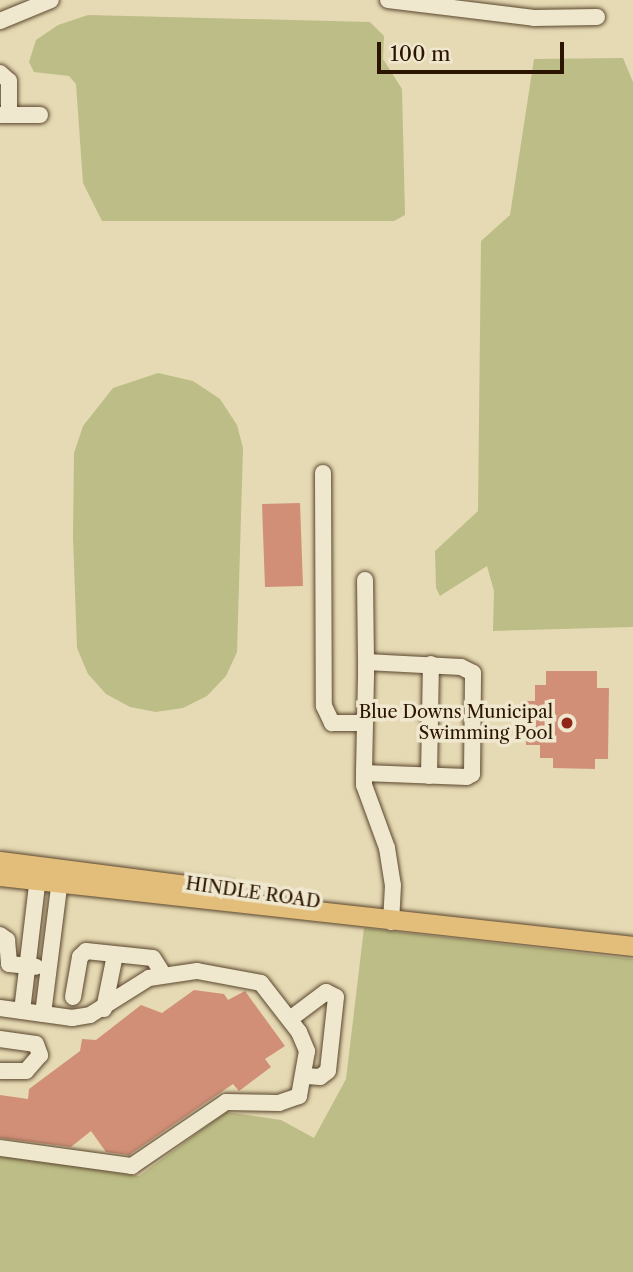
<!DOCTYPE html>
<style>
body{margin:0}
#map{position:relative;width:633px;height:1272px;overflow:hidden;background:#e6dab4;font-family:"Libre Caslon Text",serif}
div>[style]{position:absolute}
.green>*{inset:0;background:#bdbd87}
.building>*{inset:0;background:#d18f78}
.roads{filter:drop-shadow(0 0 2px #5a462d) drop-shadow(0 0 2px #5a462d)}
.minor>*{height:16px;margin:-8px;padding:0 8px;transform-origin:8px;border-radius:8px;background:#efe7ce}
.major>*{height:19px;margin:-9.5px;padding:0 9.5px;transform-origin:9.5px;border-radius:9.5px;background:#e3bd7a}
.dots>*{width:19px;height:19px;translate:-50% -50%;box-sizing:border-box;border:4px solid #efe7ce;border-radius:50%}
span{translate:-50% -50%;white-space:nowrap;text-align:center;line-height:1.15;-webkit-text-stroke:7px #efe7ce;paint-order:stroke}
.poi-label{font-size:18px;color:#2c1500}
.right{translate:-100% -50%;text-align:right}
.street-label{font-size:18px;color:#2c1500}
.scale{position:absolute;left:377px;top:42px;width:187px;height:32px;box-sizing:border-box;border:4px solid #2c1500;border-top:0;padding-left:9px;font-size:21px;line-height:24px;white-space:nowrap;color:#2c1500;-webkit-text-stroke:5px #efe7ce;paint-order:stroke}
</style>
<div id="map">
<div class="green">
<div style="clip-path:polygon(88px 15px,370px 22px,384px 36px,383px 59px,402px 89px,405px 215px,394px 221px,102px 221px,83px 183px,76px 84px,69px 76px,34px 72px,29px 62px,36px 40px,58px 25px)"></div>
<div style="clip-path:polygon(623px 58px,633px 82px,633px 627px,493px 631px,494px 591px,487px 566px,440px 596px,436px 588px,435px 551px,478px 511px,481px 241px,510px 215px,534px 59px)"></div>
<div style="clip-path:polygon(158px 373px,193px 381px,220px 399px,237px 425px,243px 448px,237px 652px,226px 676px,207px 696px,183px 708px,156px 712px,130px 707px,106px 694px,88px 674px,77px 648px,73px 537px,74px 453px,83px 426px,113px 388px)"></div>
<div style="clip-path:polygon(364px 928px,633px 959px,633px 1272px,0 1272px,0 1155px,139px 1176px,226px 1112px,281px 1120px,314px 1138px,346px 1079px)"></div>
</div>
<div class="building">
<div style="clip-path:polygon(300px 503px,303px 586px,265px 587px,262px 504px)"></div>
<div style="clip-path:polygon(546px 671px,597px 671px,597px 688px,609px 688px,608px 759px,595px 759px,595px 769px,553px 768px,553px 758px,540px 758px,540px 745px,526px 745px,526px 701px,535px 701px,535px 685px,546px 685px)"></div>
<div style="clip-path:polygon(194px 990px,224px 994px,228px 1000px,245px 991px,285px 1046px,265px 1059px,271px 1067px,239px 1091px,233px 1084px,129px 1155px,106px 1152px,91px 1131px,71px 1147px,0 1138px,0 1095px,28px 1099px,29px 1089px,80px 1051px,82px 1039px,96px 1040px,141px 1005px,162px 1013px)"></div>
</div>
<div class="roads">
<div class="minor">
<div style="left:388px;top:0;width:147px;rotate:7deg"></div>
<div style="left:534px;top:18px;width:63px;rotate:-0.9deg"></div>
<div style="left:0;top:21px;width:55px;rotate:-22.4deg"></div>
<div style="left:0;top:73px;width:12px;rotate:42deg"></div>
<div style="left:9px;top:81px;width:34px;rotate:90deg"></div>
<div style="left:0;top:115px;width:40px"></div>
<div style="left:323px;top:473px;width:233px;rotate:89.8deg"></div>
<div style="left:324px;top:706px;width:19px;rotate:65deg"></div>
<div style="left:332px;top:723px;width:33px"></div>
<div style="left:365px;top:580px;width:82px;rotate:89.3deg"></div>
<div style="left:364px;top:773px;width:103px;rotate:2.2deg"></div>
<div style="left:467px;top:777px;width:6px;rotate:-31deg"></div>
<div style="left:472px;top:774px;width:101px;rotate:-89.4deg"></div>
<div style="left:473px;top:673px;width:13px;rotate:-153deg"></div>
<div style="left:461px;top:667px;width:95px;rotate:-177deg"></div>
<div style="left:366px;top:662px;width:14px;rotate:90deg"></div>
<div style="left:366px;top:676px;width:97px;rotate:91.2deg"></div>
<div style="left:364px;top:773px;width:12px;rotate:90deg"></div>
<div style="left:364px;top:785px;width:67px;rotate:69.9deg"></div>
<div style="left:387px;top:848px;width:37px;rotate:81deg"></div>
<div style="left:393px;top:885px;width:37px;rotate:93deg"></div>
<div style="left:429px;top:776px;width:112px;rotate:-89deg"></div>
<div style="left:0;top:935px;width:9px;rotate:36deg"></div>
<div style="left:7px;top:940px;width:24px;rotate:85deg"></div>
<div style="left:9px;top:964px;width:27px;rotate:6deg"></div>
<div style="left:73px;top:997px;width:41px;rotate:-80.1deg"></div>
<div style="left:80px;top:957px;width:8px;rotate:-45deg"></div>
<div style="left:86px;top:951px;width:67px;rotate:6deg"></div>
<div style="left:153px;top:958px;width:19px;rotate:58deg"></div>
<div style="left:0;top:1008px;width:73px;rotate:7.9deg"></div>
<div style="left:72px;top:1018px;width:18px;rotate:-9deg"></div>
<div style="left:90px;top:1015px;width:70px;rotate:-32.1deg"></div>
<div style="left:149px;top:978px;width:49px;rotate:-8.3deg"></div>
<div style="left:197px;top:971px;width:65px;rotate:10.6deg"></div>
<div style="left:261px;top:983px;width:62px;rotate:52.2deg"></div>
<div style="left:299px;top:1032px;width:21px;rotate:67deg"></div>
<div style="left:307px;top:1051px;width:46px;rotate:100.1deg"></div>
<div style="left:299px;top:1096px;width:21px;rotate:161deg"></div>
<div style="left:279px;top:1103px;width:53px;rotate:-178.9deg"></div>
<div style="left:226px;top:1102px;width:114px;rotate:145.8deg"></div>
<div style="left:132px;top:1166px;width:133px;rotate:-172.2deg"></div>
<div style="left:104px;top:1009px;width:55px;rotate:-78.5deg"></div>
<div style="left:22px;top:1011px;width:144px;rotate:-83.2deg"></div>
<div style="left:43px;top:1014px;width:144px;rotate:-82.8deg"></div>
<div style="left:290px;top:1019px;width:45px;rotate:-36.9deg"></div>
<div style="left:326px;top:992px;width:11px;rotate:27deg"></div>
<div style="left:336px;top:997px;width:74px;rotate:96.2deg"></div>
<div style="left:328px;top:1071px;width:10px;rotate:143deg"></div>
<div style="left:320px;top:1077px;width:16px;rotate:-176deg"></div>
<div style="left:0;top:1039px;width:36px;rotate:8deg"></div>
<div style="left:36px;top:1044px;width:12px;rotate:70deg"></div>
<div style="left:40px;top:1055px;width:21px;rotate:131deg"></div>
<div style="left:26px;top:1071px;width:26px;rotate:180deg"></div>
</div>
<div class="major">
<div style="left:0;top:861px;width:229px;rotate:7.3deg"></div>
<div style="left:0;top:876px;width:637px;rotate:6.31deg"></div>
</div>
</div>
<div class="dots">
<div style="left:567px;top:723px;background:#8f2418"></div>
</div>
<div class="poi-label">
<span class="right" style="left:553px;top:723px">Blue Downs Municipal<br>Swimming Pool</span>
</div>
<div class="street-label">
<span style="left:253px;top:893px;rotate:8deg">HINDLE ROAD</span>
</div>
<div class="scale">100 m</div>
</div>
